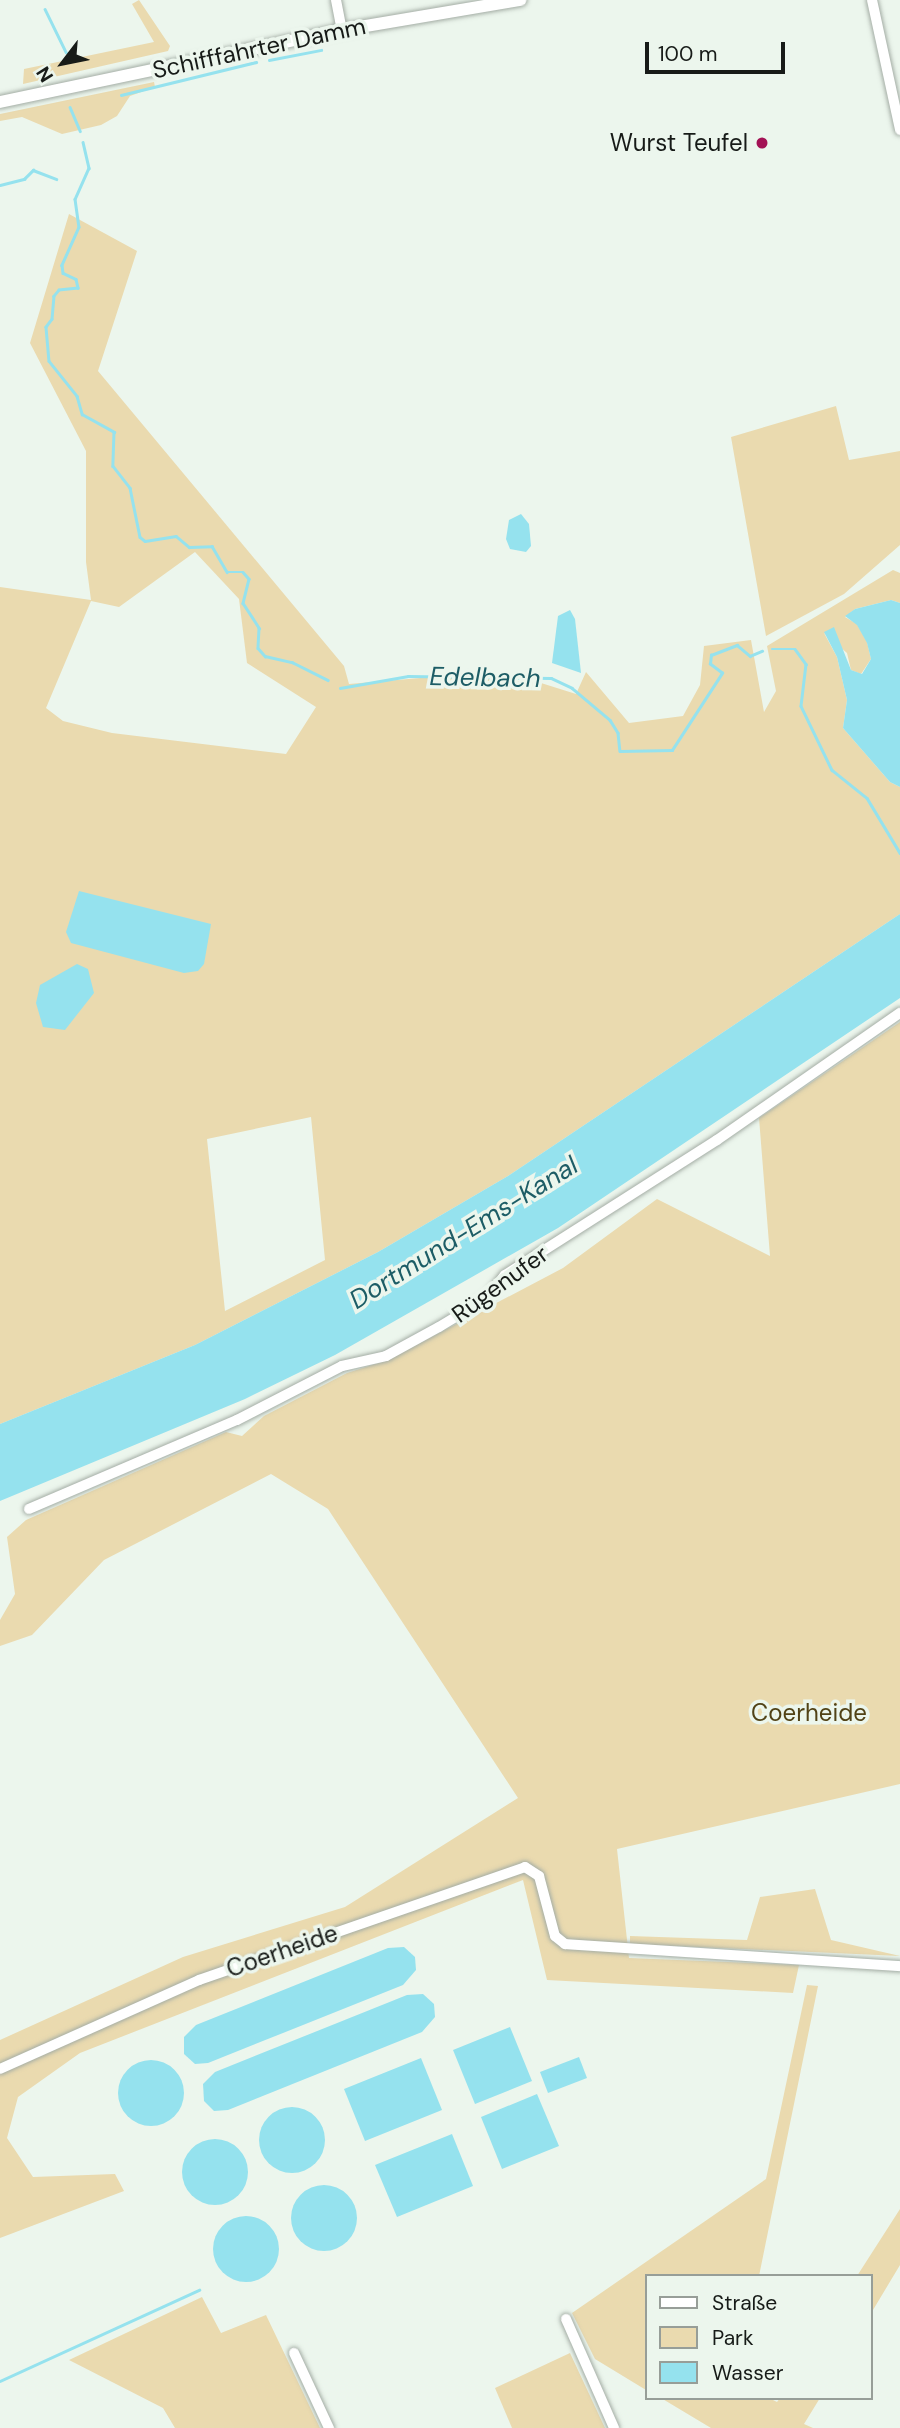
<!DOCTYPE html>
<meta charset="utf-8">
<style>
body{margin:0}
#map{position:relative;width:900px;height:2428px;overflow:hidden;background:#ecf6ed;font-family:"DM Sans",sans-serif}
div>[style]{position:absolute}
.green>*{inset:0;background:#eadaaf}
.water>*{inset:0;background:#95e2ee}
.round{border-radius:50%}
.stream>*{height:2.5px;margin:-1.25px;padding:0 1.25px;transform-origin:1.25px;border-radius:1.25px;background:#95e2ee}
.roads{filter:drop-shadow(0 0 2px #a4ada5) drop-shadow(0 0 2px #a4ada5)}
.minor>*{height:10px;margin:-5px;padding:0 5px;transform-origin:5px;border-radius:5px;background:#fff}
.major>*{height:12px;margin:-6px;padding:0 6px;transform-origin:6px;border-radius:6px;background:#fff}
.dots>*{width:19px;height:19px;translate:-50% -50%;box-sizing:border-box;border:4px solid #ecf6ed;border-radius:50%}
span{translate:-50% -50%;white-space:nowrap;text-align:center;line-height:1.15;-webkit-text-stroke:7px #ecf6ed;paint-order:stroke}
.street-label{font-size:24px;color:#171b18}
.poi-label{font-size:24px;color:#171b18}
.right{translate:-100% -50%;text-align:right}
.park-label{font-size:24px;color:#514216}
.water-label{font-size:26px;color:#1d5d66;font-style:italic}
.legend{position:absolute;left:645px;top:2274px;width:228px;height:126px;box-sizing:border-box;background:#ecf6ed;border:2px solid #979e98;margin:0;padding:9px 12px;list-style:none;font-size:21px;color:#171b18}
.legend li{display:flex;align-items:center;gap:14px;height:35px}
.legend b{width:35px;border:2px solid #979e98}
.north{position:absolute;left:28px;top:28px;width:70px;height:70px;-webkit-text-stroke:5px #ecf6ed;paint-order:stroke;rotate:238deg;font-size:19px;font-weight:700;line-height:28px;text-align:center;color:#171b18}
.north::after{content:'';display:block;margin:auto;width:24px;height:32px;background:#171b18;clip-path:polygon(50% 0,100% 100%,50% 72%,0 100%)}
.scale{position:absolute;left:645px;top:42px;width:140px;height:32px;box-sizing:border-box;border:4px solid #171b18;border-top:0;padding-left:9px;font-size:21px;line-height:24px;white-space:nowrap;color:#171b18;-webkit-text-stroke:5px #ecf6ed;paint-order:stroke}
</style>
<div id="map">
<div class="green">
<div style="clip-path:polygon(139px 0,170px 46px,168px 51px,23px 84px,24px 69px,154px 42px,132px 4px)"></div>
<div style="clip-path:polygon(154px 82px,155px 87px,130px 96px,117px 116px,101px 125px,62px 134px,22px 117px,0 121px,0 114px)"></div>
<div style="clip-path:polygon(evenodd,69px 214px,137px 251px,98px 371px,344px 666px,349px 684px,456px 675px,541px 683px,576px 694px,586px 672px,629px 723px,683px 716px,700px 685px,704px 646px,751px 640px,764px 712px,776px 691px,767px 646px,893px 570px,900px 573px,900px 603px,891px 600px,855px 609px,845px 617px,857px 624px,867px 642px,871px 659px,861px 674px,851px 670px,847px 653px,824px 633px,837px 657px,847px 700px,843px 728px,890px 782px,900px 787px,900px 914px,508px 1176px,378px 1252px,195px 1345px,0 1424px,0 587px,91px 600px,86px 562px,86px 451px,30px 343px,69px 214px,195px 552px,239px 599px,247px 663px,316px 707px,286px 754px,112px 733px,63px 721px,46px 708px,91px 601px,119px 607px,195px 552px,69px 214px,311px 1117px,325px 1260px,225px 1311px,207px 1139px,311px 1117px)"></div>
<div style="clip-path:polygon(836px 406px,849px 460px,900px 451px,900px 545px,844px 594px,766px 636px,731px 437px)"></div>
<div style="clip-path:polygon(900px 1022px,900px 1784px,617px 1849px,629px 1958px,799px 1965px,793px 1993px,547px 1980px,523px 1880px,80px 2053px,18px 2097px,7px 2138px,33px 2177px,115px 2174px,124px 2191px,0 2238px,0 2040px,183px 1957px,345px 1907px,518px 1798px,328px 1509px,271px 1474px,104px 1560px,32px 1635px,0 1646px,0 1620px,15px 1594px,7px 1537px,26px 1520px,226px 1432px,242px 1436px,264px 1416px,347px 1373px,388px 1360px,563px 1268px,657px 1199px,770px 1256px,759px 1118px)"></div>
<div style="clip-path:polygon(815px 1889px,831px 1940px,900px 1956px,630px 1944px,630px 1936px,747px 1940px,760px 1897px)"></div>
<div style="clip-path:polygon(807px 1985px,818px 1986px,759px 2276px,646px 2276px,646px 2390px,595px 2359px,572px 2313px,766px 2179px)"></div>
<div style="clip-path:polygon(900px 2209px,900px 2265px,870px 2315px,870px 2276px,857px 2276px)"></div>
<div style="clip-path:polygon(202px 2297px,221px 2333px,266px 2315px,320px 2428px,175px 2428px,163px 2408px,69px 2360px)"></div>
<div style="clip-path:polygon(570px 2353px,605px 2428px,512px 2428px,495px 2388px)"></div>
<div style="clip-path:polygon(661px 2398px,769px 2398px,777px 2402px,780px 2398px,820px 2398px,804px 2424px,813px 2428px,711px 2428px)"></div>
</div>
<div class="water">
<div style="clip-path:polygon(521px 514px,529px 524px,531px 546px,526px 552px,510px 549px,506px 539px,509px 520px)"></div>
<div style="clip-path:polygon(891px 600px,900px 603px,900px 787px,890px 782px,843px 728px,847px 700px,837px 657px,824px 632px,834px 627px,851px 670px,862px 674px,871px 659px,867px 643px,857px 625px,845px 616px,855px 609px)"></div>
<div style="clip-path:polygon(570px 610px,575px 619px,581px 673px,552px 663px,558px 616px)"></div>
<div style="clip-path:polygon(79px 891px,211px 924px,204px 964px,198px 971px,184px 973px,71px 943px,66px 932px)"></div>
<div style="clip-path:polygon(900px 914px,900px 998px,558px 1228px,335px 1355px,245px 1399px,0 1501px,0 1424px,195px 1345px,378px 1252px,508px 1176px)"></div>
<div style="clip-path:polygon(77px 964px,88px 969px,94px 993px,65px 1030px,43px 1027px,36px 1003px,40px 985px)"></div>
<div style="clip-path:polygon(404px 1947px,415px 1957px,416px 1970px,403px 1985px,208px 2063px,195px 2064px,184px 2054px,184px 2037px,196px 2025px,388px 1948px)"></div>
<div style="clip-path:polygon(423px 1994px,434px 2004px,435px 2017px,422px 2032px,228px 2110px,214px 2111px,204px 2101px,203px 2084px,215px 2072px,407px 1995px)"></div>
<div style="clip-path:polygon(510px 2027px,532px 2081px,475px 2104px,453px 2050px)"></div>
<div style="clip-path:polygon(579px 2057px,587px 2078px,548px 2093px,540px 2072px)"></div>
<div style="clip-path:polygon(421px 2058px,442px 2110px,365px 2141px,344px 2089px)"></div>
<div class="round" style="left:118px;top:2060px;width:66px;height:66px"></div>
<div style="clip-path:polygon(537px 2094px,559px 2146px,502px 2169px,481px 2117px)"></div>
<div class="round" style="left:259px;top:2107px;width:66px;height:66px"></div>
<div style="clip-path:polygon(452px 2134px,473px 2186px,397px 2217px,375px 2165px)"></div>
<div class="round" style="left:182px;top:2139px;width:66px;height:66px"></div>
<div class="round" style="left:291px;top:2185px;width:66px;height:66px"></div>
<div class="round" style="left:213px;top:2216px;width:66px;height:66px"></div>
</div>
<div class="stream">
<div style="left:45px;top:9px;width:48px;rotate:64deg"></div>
<div style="left:269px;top:60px;width:53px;rotate:-10.9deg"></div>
<div style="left:121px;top:95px;width:139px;rotate:-13.7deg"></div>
<div style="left:70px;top:107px;width:26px;rotate:67deg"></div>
<div style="left:83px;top:142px;width:27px;rotate:77deg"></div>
<div style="left:89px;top:168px;width:34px;rotate:114deg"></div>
<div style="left:75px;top:199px;width:28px;rotate:82deg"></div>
<div style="left:79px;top:227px;width:42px;rotate:114.1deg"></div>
<div style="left:62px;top:265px;width:8px;rotate:83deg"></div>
<div style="left:63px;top:273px;width:14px;rotate:25deg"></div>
<div style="left:76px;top:279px;width:9px;rotate:77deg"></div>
<div style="left:78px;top:288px;width:19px;rotate:174deg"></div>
<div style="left:59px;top:290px;width:8px;rotate:130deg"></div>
<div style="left:54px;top:296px;width:23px;rotate:95deg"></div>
<div style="left:52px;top:319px;width:10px;rotate:127deg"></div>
<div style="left:46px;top:327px;width:34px;rotate:85deg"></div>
<div style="left:49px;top:361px;width:45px;rotate:51.3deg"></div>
<div style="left:77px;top:396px;width:19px;rotate:74deg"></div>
<div style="left:82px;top:414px;width:37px;rotate:29deg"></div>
<div style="left:114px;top:432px;width:34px;rotate:92deg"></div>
<div style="left:113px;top:466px;width:28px;rotate:52deg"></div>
<div style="left:130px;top:488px;width:50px;rotate:78.5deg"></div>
<div style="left:140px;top:537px;width:6px;rotate:39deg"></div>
<div style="left:145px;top:541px;width:31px;rotate:-9deg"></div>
<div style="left:176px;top:536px;width:17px;rotate:40deg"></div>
<div style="left:189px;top:547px;width:23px;rotate:-2deg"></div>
<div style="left:212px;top:546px;width:30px;rotate:60deg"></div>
<div style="left:227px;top:572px;width:16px"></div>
<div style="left:243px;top:572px;width:9px;rotate:49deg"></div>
<div style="left:249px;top:579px;width:25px;rotate:104deg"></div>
<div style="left:243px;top:603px;width:30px;rotate:57deg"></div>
<div style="left:259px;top:628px;width:20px;rotate:93deg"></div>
<div style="left:258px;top:648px;width:11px;rotate:49deg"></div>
<div style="left:265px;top:656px;width:28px;rotate:13deg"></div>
<div style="left:292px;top:662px;width:40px;rotate:26.6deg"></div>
<div style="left:0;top:185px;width:25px;rotate:-14deg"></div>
<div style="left:24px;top:179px;width:13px;rotate:-45deg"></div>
<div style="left:33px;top:170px;width:25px;rotate:21deg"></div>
<div style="left:772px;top:649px;width:23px"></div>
<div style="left:795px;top:649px;width:19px;rotate:54deg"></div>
<div style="left:806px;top:664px;width:42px;rotate:96.8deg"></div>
<div style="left:801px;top:706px;width:71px;rotate:64.2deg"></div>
<div style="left:832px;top:770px;width:45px;rotate:38.7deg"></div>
<div style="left:867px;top:798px;width:64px;rotate:59deg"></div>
<div style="left:340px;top:688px;width:69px;rotate:-10deg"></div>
<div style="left:408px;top:676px;width:143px;rotate:0.8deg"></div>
<div style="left:551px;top:678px;width:23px;rotate:25deg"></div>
<div style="left:572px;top:688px;width:50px;rotate:40.1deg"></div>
<div style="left:610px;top:720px;width:15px;rotate:58deg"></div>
<div style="left:618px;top:733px;width:18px;rotate:84deg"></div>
<div style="left:620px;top:751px;width:52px;rotate:-1.1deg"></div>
<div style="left:672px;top:750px;width:92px;rotate:-57deg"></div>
<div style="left:722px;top:673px;width:15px;rotate:-143deg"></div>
<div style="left:710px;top:664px;width:9px;rotate:-84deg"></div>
<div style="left:711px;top:655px;width:28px;rotate:-21deg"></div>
<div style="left:737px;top:645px;width:17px;rotate:40deg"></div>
<div style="left:750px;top:656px;width:13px;rotate:-23deg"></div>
<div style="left:0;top:2381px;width:219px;rotate:-24.6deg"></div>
</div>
<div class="roads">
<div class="minor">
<div style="left:336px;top:0;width:31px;rotate:79deg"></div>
<div style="left:872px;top:0;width:133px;rotate:77.8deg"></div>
<div style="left:29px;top:1509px;width:226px;rotate:-23.2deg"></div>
<div style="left:237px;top:1420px;width:118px;rotate:-27.2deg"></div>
<div style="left:342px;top:1366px;width:45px;rotate:-12.8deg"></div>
<div style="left:386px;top:1356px;width:60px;rotate:-28.7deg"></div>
<div style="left:439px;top:1327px;width:56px;rotate:-31.1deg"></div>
<div style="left:487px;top:1298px;width:29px;rotate:-52deg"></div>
<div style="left:505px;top:1275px;width:251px;rotate:-32.5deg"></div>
<div style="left:717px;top:1140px;width:223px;rotate:-34.8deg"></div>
<div style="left:0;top:2069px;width:218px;rotate:-24.1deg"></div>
<div style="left:199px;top:1980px;width:345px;rotate:-19.1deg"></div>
<div style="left:525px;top:1867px;width:17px;rotate:33deg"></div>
<div style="left:539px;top:1876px;width:62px;rotate:75.1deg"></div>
<div style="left:555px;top:1936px;width:13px;rotate:39deg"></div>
<div style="left:565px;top:1944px;width:336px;rotate:3.8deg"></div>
<div style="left:566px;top:2319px;width:119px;rotate:66.2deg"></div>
<div style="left:294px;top:2353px;width:83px;rotate:65deg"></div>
</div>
<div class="major">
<div style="left:0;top:102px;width:349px;rotate:-11.9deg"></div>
<div style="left:342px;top:30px;width:181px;rotate:-9.6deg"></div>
</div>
</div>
<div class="dots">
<div style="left:762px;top:143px;background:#a31255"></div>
</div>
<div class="street-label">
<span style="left:259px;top:48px;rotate:-12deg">Schifffahrter Damm</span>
<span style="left:500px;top:1284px;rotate:-36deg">Rügenufer</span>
<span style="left:282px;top:1951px;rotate:-19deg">Coerheide</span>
</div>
<div class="poi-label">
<span class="right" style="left:748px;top:143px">Wurst Teufel</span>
</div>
<div class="park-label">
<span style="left:809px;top:1713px">Coerheide</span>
</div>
<div class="water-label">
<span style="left:485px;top:678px;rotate:1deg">Edelbach</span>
<span style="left:464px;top:1233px;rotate:-32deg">Dortmund-Ems-Kanal</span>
</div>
<ul class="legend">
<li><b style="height:9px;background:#fff"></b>Straße</li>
<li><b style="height:19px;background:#eadaaf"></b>Park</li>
<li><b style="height:19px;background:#95e2ee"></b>Wasser</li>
</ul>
<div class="north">N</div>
<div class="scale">100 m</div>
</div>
